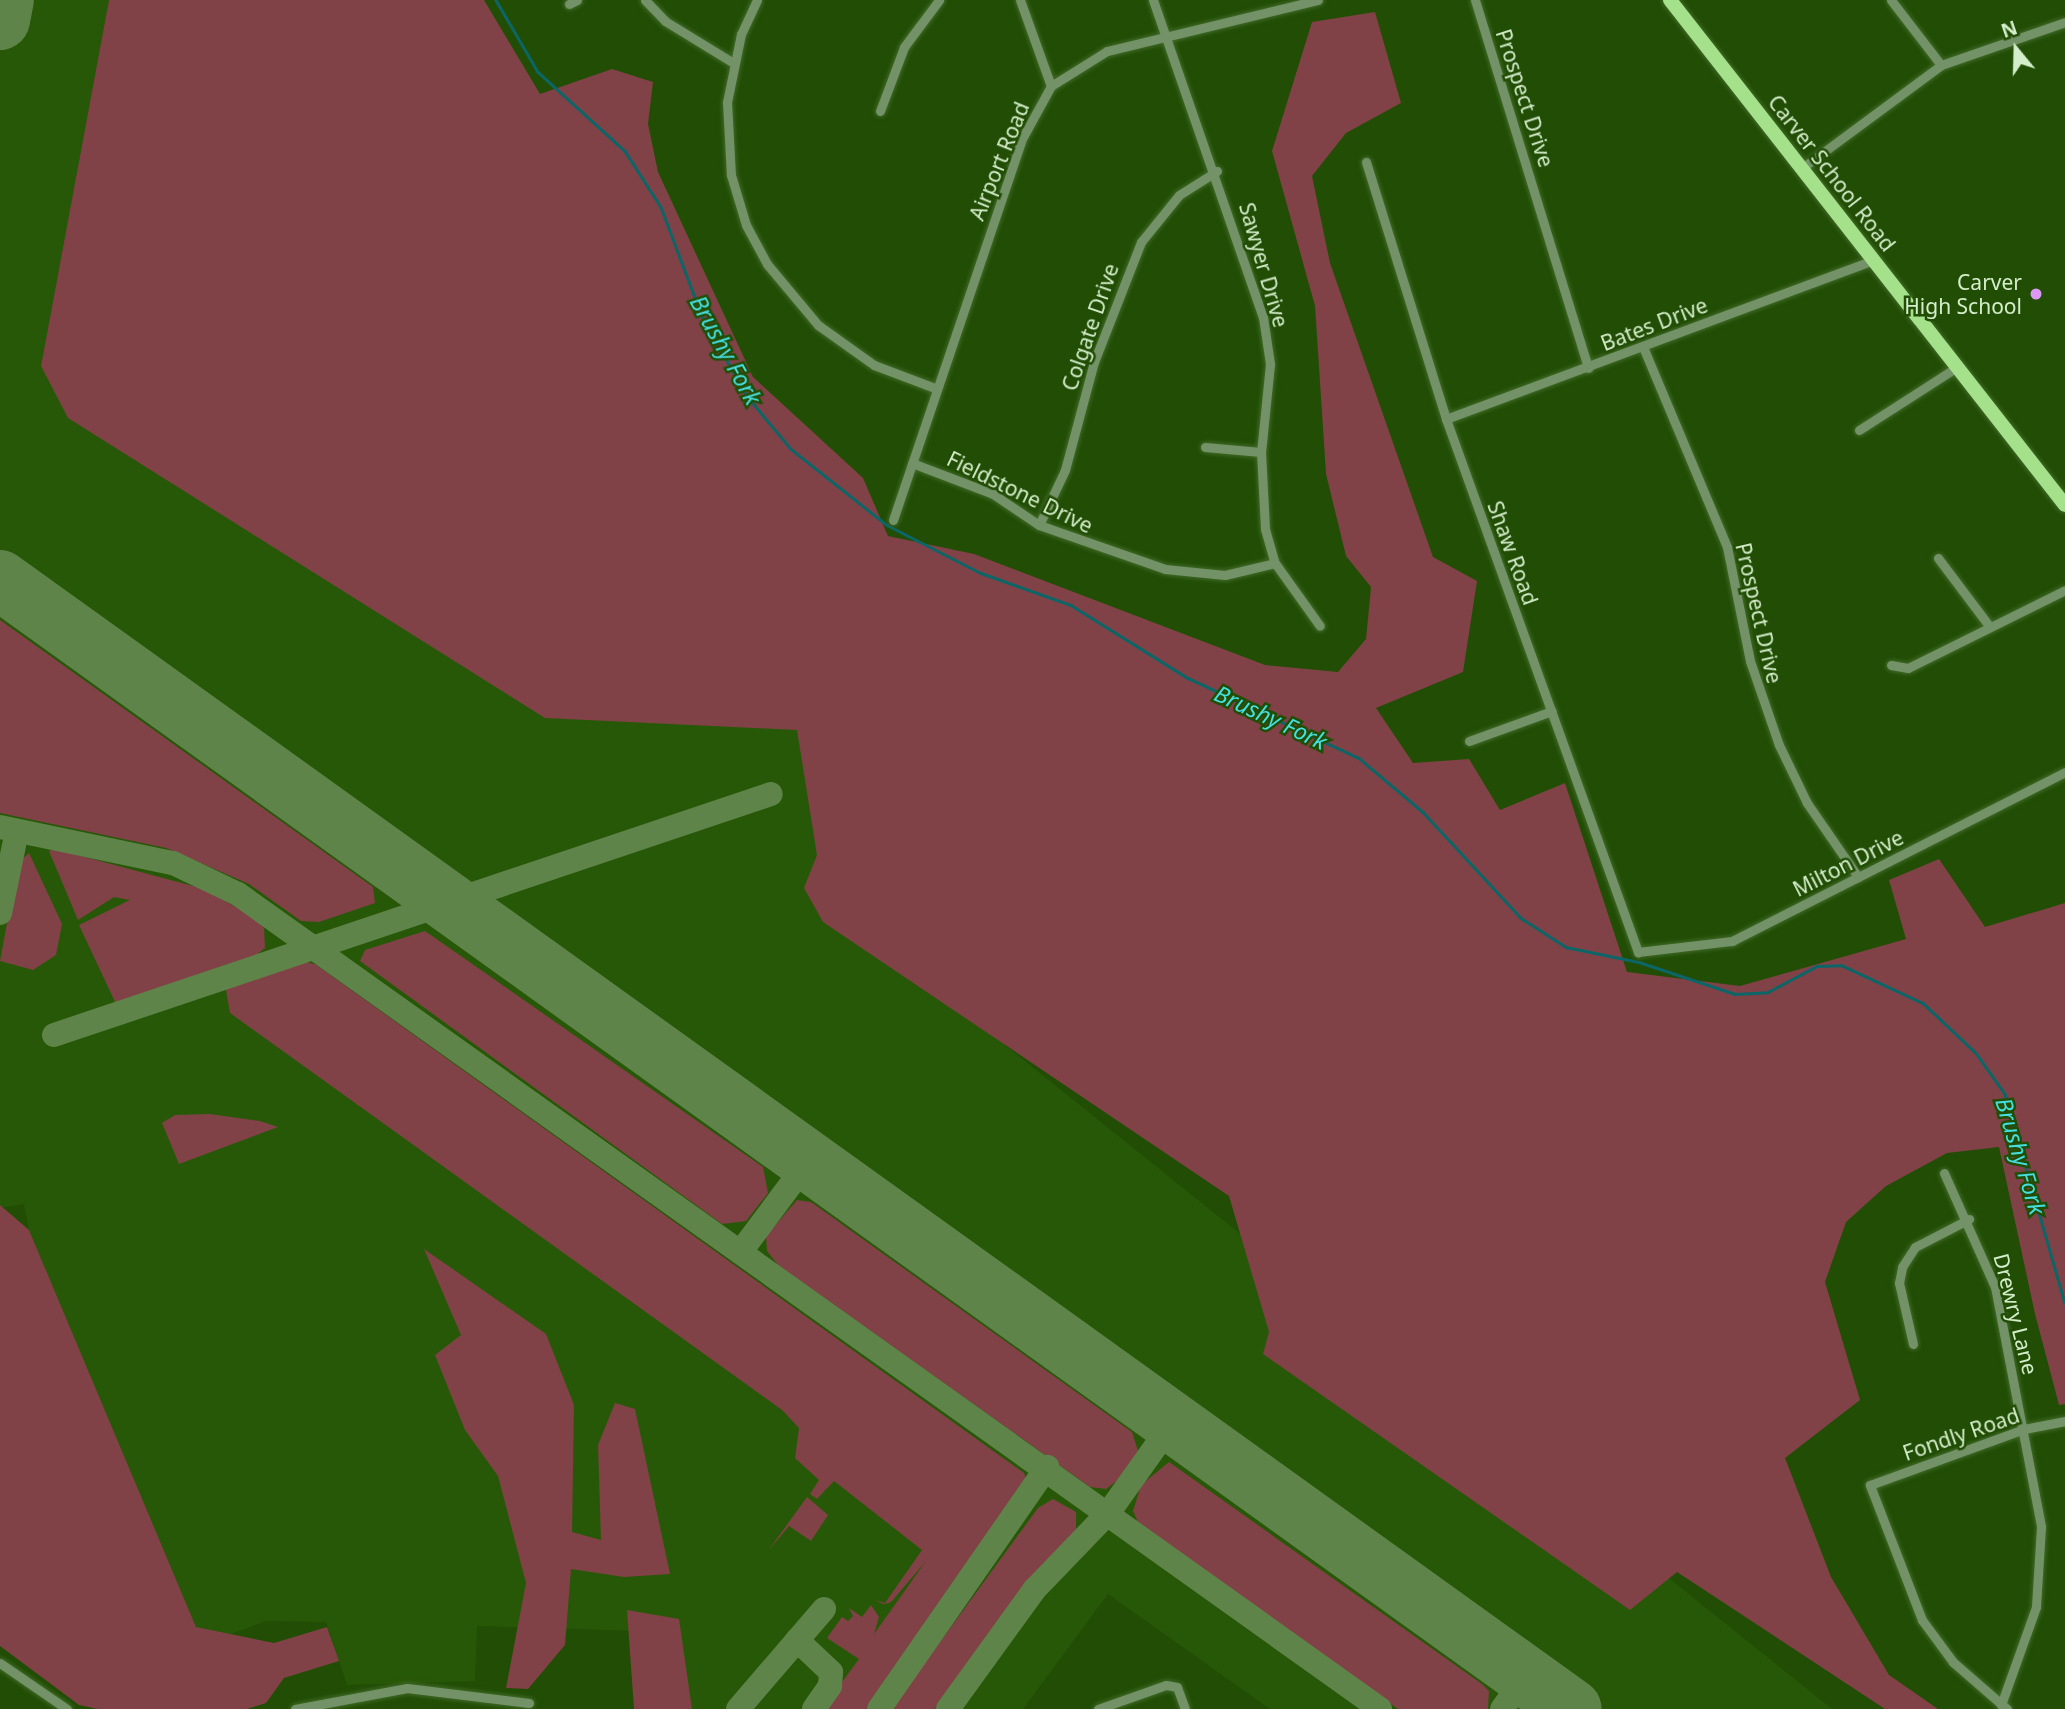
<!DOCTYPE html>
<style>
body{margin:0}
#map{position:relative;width:2065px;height:1709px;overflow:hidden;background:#214d05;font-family:"Noto Sans",sans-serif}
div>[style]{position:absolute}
.built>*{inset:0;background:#275807}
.green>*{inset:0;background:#804246}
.stream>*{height:2.5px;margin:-1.25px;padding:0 1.25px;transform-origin:1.25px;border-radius:1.25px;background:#0c6668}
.taxiway>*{height:24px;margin:-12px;padding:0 12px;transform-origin:12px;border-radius:12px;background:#5f844a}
.runway>*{height:60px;margin:-30px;padding:0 30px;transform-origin:30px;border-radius:30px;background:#5f844a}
.roads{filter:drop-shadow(0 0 2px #416a28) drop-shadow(0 0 2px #416a28)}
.minor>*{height:9px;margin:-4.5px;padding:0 4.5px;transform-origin:4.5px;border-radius:4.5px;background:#749268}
.primary>*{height:14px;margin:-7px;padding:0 7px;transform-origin:7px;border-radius:7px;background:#a4e18a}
.dots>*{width:19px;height:19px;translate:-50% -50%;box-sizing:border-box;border:4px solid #214d05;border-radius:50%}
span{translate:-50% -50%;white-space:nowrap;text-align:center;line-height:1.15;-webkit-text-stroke:5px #214d05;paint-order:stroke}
.street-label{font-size:21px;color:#d4edca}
.poi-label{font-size:21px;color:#d4edca}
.right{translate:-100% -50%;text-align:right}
.water-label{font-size:23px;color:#45dfe2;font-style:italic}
.north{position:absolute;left:1981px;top:14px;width:70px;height:70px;-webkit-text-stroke:5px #214d05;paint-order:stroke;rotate:341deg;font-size:19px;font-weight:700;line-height:28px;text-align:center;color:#d4edca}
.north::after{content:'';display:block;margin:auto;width:24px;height:32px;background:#d4edca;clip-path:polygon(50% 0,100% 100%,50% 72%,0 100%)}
</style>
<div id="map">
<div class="built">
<div style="clip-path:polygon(0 0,109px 0,41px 366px,685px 665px,866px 737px,863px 931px,1832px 1709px,1270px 1709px,1108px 1594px,1023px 1709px,645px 1709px,640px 1631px,477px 1626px,475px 1681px,347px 1685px,326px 1622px,266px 1621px,217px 1639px,196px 1627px,29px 1230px,24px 1204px,0 1208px)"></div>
</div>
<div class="green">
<div style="clip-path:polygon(109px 0,484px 0,540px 94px,612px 69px,653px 82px,648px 124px,658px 172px,753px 377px,863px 478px,888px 536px,974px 554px,1265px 665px,1338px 672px,1366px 639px,1371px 587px,1346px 556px,1326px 474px,1315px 306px,1272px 151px,1312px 22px,1375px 12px,1401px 103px,1346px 133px,1312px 176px,1330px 263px,1433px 557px,1477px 581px,1463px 672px,1376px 708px,1413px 763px,1469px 759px,1500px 810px,1565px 783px,1627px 972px,1740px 986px,1906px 939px,1889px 880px,1939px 859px,1985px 927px,2065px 903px,2065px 1404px,2059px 1405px,2035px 1314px,1999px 1147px,1947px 1153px,1886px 1186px,1846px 1222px,1825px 1282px,1860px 1400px,1785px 1458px,1831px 1577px,1889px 1675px,1938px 1709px,1885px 1709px,1677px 1572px,1630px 1610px,1263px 1354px,1269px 1332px,1229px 1196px,823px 922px,804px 888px,817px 855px,797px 730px,545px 718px,68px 418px,41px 366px)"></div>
<div style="clip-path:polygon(0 620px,373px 887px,375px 903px,319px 922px,301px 921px,249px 884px,166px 848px,0 813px)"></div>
<div style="clip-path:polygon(55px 849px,204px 889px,255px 918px,264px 928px,265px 948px,250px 960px,116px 1004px,79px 925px,130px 900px,114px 897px,78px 920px,49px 851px)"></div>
<div style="clip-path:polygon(29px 853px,62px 924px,56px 955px,33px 970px,0 961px,18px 863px)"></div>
<div style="clip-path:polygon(425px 931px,763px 1167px,768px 1193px,746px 1221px,722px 1224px,360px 961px,365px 950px)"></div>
<div style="clip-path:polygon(295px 960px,315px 964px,1024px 1473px,1028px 1484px,1020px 1504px,874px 1709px,822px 1709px,859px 1659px,827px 1638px,842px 1617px,848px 1621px,853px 1616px,849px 1608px,862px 1617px,871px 1605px,879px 1617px,874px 1634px,926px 1561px,892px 1601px,889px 1603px,883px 1604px,875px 1600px,885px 1603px,922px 1550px,834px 1481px,817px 1499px,810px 1494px,819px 1480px,795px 1458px,799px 1428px,782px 1410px,230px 1013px,225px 984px)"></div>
<div style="clip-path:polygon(210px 1114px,260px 1121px,278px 1127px,179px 1164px,162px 1123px,175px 1115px)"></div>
<div style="clip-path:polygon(797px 1200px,811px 1202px,1132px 1432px,1138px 1451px,1122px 1477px,1106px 1489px,1090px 1487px,778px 1265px,767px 1251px,766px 1236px)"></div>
<div style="clip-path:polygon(0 1205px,29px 1230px,196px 1627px,274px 1643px,327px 1627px,339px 1661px,284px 1678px,266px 1703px,247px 1709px,98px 1709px,79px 1705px,0 1646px)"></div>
<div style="clip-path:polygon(424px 1249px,546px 1334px,574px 1405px,572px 1532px,601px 1540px,598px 1445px,615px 1403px,635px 1409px,670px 1574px,624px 1577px,571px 1569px,565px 1645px,528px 1689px,506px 1688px,526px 1583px,498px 1476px,465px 1430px,435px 1355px,461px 1335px)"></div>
<div style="clip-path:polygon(1169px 1462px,1482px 1684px,1489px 1691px,1488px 1709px,1398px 1709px,1138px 1522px,1133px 1511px,1141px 1485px)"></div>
<div style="clip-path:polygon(807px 1497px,828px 1515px,811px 1541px,789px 1526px,768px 1551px)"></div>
<div style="clip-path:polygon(1053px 1499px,1076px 1512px,1076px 1536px,1010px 1604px,935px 1709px,891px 1709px,1038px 1508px)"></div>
<div style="clip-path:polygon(627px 1610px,679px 1619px,692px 1709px,634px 1709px)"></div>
</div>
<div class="stream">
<div style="left:496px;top:0;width:83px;rotate:59.7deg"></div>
<div style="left:538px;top:72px;width:118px;rotate:42.2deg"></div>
<div style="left:625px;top:151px;width:67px;rotate:57.3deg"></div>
<div style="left:661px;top:207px;width:116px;rotate:69.4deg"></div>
<div style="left:702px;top:316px;width:92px;rotate:60.6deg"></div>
<div style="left:747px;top:396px;width:69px;rotate:50.3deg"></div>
<div style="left:791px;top:449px;width:122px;rotate:38.4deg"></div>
<div style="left:887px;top:525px;width:106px;rotate:27.1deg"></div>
<div style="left:981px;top:573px;width:96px;rotate:19.6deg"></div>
<div style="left:1071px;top:605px;width:138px;rotate:32deg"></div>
<div style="left:1188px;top:678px;width:189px;rotate:25.1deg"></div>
<div style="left:1359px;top:758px;width:84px;rotate:40.2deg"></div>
<div style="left:1423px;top:812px;width:144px;rotate:47.2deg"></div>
<div style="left:1521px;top:918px;width:54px;rotate:32.8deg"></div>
<div style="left:1566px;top:947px;width:75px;rotate:11.6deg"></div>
<div style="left:1639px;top:962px;width:101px;rotate:18.4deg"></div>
<div style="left:1735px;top:994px;width:33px;rotate:-3deg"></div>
<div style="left:1768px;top:992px;width:55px;rotate:-28deg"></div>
<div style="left:1817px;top:966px;width:24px;rotate:-2deg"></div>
<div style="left:1841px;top:965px;width:90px;rotate:24.9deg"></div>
<div style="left:1923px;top:1003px;width:73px;rotate:43.3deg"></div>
<div style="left:1976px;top:1053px;width:50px;rotate:54.7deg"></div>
<div style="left:2005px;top:1094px;width:217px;rotate:74deg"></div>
</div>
<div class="taxiway">
<div style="left:0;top:827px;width:177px;rotate:11.8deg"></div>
<div style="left:173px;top:863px;width:72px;rotate:25.5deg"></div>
<div style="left:238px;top:894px;width:1403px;rotate:35.51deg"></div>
<div style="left:0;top:913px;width:84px;rotate:-78.3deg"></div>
<div style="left:54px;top:1035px;width:756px;rotate:-18.58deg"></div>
<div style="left:742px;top:1250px;width:112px;rotate:-53.3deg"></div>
<div style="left:797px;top:1640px;width:47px;rotate:43.3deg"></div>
<div style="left:831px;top:1672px;width:14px;rotate:94deg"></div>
<div style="left:830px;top:1686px;width:28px;rotate:125deg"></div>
<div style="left:738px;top:1709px;width:132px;rotate:-49.3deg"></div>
<div style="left:879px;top:1709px;width:295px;rotate:-55.2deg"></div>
<div style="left:948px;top:1709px;width:148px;rotate:-54.1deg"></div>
<div style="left:1035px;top:1589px;width:107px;rotate:-46.1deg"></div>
<div style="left:1109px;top:1512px;width:110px;rotate:-54.6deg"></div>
<div style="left:1502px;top:1709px;width:41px;rotate:-54deg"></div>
</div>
<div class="runway">
<div style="left:0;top:20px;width:20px;rotate:-79deg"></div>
<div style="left:0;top:580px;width:1935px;rotate:35.69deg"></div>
</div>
<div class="roads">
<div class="minor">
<div style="left:645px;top:0;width:29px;rotate:46deg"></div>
<div style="left:665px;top:21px;width:79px;rotate:31.5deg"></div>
<div style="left:757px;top:0;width:38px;rotate:115deg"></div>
<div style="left:741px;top:34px;width:69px;rotate:101.6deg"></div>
<div style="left:727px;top:102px;width:73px;rotate:86.9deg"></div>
<div style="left:731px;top:175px;width:52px;rotate:73.3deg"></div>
<div style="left:746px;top:225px;width:44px;rotate:61.7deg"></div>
<div style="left:767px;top:264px;width:80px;rotate:50.1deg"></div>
<div style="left:818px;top:325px;width:69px;rotate:35.5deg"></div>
<div style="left:874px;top:365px;width:65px;rotate:20.7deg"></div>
<div style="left:1020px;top:0;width:91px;rotate:70.2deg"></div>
<div style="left:1153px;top:0;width:336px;rotate:70.9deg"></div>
<div style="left:1263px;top:317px;width:48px;rotate:81.5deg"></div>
<div style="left:1270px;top:364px;width:88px;rotate:95.8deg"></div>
<div style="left:1261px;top:452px;width:77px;rotate:87deg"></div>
<div style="left:1265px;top:529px;width:35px;rotate:74deg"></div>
<div style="left:1275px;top:563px;width:77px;rotate:54.5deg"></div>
<div style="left:1475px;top:0;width:385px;rotate:72.9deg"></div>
<div style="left:1891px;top:0;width:82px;rotate:52.4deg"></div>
<div style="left:569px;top:4px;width:9px;rotate:-27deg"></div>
<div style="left:880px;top:111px;width:68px;rotate:-69.4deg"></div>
<div style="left:904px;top:47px;width:59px;rotate:-53.3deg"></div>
<div style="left:1366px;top:162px;width:269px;rotate:72.7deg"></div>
<div style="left:1446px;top:419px;width:567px;rotate:70.19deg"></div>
<div style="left:1638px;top:952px;width:95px;rotate:-6.7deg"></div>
<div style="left:1732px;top:941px;width:373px;rotate:-26.9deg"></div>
<div style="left:1802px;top:168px;width:173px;rotate:-36.5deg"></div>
<div style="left:1941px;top:65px;width:131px;rotate:-19.1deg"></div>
<div style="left:1643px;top:347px;width:217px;rotate:67.2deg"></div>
<div style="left:1727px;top:547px;width:116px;rotate:78.6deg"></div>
<div style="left:1750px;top:661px;width:89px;rotate:71deg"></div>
<div style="left:1779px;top:745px;width:64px;rotate:64.2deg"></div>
<div style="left:1807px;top:803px;width:90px;rotate:55.4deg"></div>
<div style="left:1446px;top:419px;width:456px;rotate:-20.4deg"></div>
<div style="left:1859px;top:430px;width:117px;rotate:-32.7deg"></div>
<div style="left:1205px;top:447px;width:56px;rotate:5.1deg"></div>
<div style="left:912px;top:463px;width:87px;rotate:20.9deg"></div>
<div style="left:993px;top:494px;width:55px;rotate:34deg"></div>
<div style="left:1039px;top:525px;width:133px;rotate:19.2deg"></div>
<div style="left:1165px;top:569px;width:60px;rotate:5.7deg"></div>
<div style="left:1225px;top:575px;width:51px;rotate:-13.5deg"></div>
<div style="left:893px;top:520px;width:404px;rotate:-71.3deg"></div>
<div style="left:1023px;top:137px;width:58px;rotate:-61.2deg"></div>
<div style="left:1051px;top:86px;width:66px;rotate:-32deg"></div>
<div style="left:1107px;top:51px;width:217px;rotate:-13.6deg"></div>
<div style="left:1039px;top:525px;width:61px;rotate:-64.7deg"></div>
<div style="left:1065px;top:470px;width:112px;rotate:-75deg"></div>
<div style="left:1094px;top:362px;width:129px;rotate:-68.6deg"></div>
<div style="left:1141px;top:242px;width:60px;rotate:-51deg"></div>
<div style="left:1179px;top:195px;width:45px;rotate:-32.3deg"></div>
<div style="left:1938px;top:558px;width:86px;rotate:53deg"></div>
<div style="left:1891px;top:665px;width:17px;rotate:10deg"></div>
<div style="left:1908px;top:668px;width:175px;rotate:-26.4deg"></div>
<div style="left:1469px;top:741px;width:88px;rotate:-19.9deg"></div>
<div style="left:1944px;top:1173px;width:125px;rotate:65.9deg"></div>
<div style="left:1995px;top:1287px;width:244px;rotate:79.1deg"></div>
<div style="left:2041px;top:1527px;width:80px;rotate:93.6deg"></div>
<div style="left:2036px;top:1607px;width:104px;rotate:109.7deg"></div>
<div style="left:1913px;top:1344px;width:63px;rotate:-102.9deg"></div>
<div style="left:1899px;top:1283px;width:16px;rotate:-79deg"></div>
<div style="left:1902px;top:1267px;width:24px;rotate:-57deg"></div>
<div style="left:1915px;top:1247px;width:61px;rotate:-27.4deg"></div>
<div style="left:0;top:1663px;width:81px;rotate:34.5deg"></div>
<div style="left:295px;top:1709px;width:114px;rotate:-10.6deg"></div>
<div style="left:407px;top:1688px;width:123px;rotate:7deg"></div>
<div style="left:1098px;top:1709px;width:72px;rotate:-19.4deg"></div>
<div style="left:1166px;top:1685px;width:11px;rotate:10deg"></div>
<div style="left:1177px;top:1687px;width:23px;rotate:70deg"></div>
<div style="left:2007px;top:1709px;width:72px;rotate:-139deg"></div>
<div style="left:1953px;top:1662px;width:52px;rotate:-126.4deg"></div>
<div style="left:1922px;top:1620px;width:145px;rotate:-111.1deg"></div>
<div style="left:1870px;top:1485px;width:164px;rotate:-20deg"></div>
<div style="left:2024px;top:1429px;width:42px;rotate:-11deg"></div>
</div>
<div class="primary">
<div style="left:1670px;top:0;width:641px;rotate:51.97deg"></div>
</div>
</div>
<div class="dots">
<div style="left:2036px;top:294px;background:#dc99f4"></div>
</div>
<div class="street-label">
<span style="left:1525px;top:98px;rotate:72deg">Prospect Drive</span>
<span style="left:999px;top:161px;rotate:-68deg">Airport Road</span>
<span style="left:1832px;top:173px;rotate:52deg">Carver School Road</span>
<span style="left:1264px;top:265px;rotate:74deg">Sawyer Drive</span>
<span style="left:1654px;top:324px;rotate:-21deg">Bates Drive</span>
<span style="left:1090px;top:327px;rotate:-71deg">Colgate Drive</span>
<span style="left:1020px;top:492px;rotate:26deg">Fieldstone Drive</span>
<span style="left:1513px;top:553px;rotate:70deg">Shaw Road</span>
<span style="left:1759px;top:613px;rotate:77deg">Prospect Drive</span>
<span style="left:1848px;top:863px;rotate:-27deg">Milton Drive</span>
<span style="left:2016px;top:1314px;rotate:76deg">Drewry Lane</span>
<span style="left:1961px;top:1434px;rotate:-19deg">Fondly Road</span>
</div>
<div class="poi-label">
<span class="right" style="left:2022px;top:294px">Carver<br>High School</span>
</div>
<div class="water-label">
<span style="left:726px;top:350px;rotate:61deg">Brushy Fork</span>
<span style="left:1271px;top:717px;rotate:25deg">Brushy Fork</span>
<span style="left:2021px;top:1156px;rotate:73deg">Brushy Fork</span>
</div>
<div class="north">N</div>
</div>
